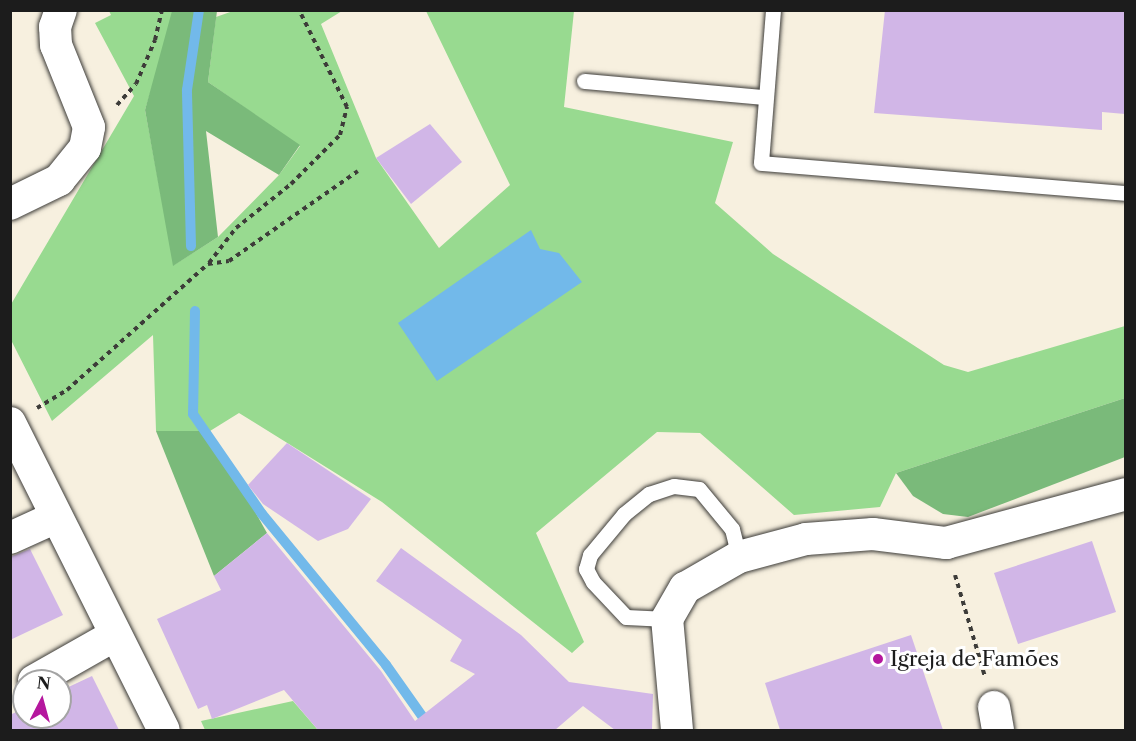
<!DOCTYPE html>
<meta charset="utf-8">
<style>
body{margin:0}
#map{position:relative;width:1136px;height:741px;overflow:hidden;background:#f7f0df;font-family:"Libre Caslon Text",serif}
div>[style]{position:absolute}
.green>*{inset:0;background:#98da90}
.forest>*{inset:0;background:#7aba7a}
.water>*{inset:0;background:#72b9ea}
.stream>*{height:10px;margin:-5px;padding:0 5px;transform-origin:5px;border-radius:5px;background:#72b9ea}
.building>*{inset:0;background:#d1b6e7}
.path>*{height:4px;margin-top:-2px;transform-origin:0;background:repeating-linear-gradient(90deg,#3d3c39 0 4.5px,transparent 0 9px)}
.roads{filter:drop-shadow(0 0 2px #3d3c39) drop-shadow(0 0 2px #3d3c39)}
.lane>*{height:15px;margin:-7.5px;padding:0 7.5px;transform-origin:7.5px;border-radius:7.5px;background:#fff}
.street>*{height:32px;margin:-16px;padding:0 16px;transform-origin:16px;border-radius:16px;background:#fff}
.dots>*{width:16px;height:16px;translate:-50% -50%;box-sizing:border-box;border:3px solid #fff;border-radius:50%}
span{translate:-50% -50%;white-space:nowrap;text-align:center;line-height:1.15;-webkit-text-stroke:6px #fff;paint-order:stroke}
.poi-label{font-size:21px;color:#1c1c1c}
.left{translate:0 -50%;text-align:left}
.frame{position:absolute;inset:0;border:12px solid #1c1c1c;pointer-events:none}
.north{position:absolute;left:12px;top:669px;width:60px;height:60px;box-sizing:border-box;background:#fff;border:2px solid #a4a4a4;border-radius:50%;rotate:6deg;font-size:16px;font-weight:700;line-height:24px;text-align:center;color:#1c1c1c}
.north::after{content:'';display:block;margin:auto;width:21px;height:27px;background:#b5179e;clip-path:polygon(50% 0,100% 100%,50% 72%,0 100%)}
</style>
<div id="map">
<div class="green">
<div style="clip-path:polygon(109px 11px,175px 11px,145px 110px,174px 265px,218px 237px,279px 175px,300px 146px,208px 82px,216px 17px,233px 11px,342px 11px,321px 24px,376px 158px,439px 248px,510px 185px,426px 11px,574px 11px,564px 107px,733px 142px,715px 203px,773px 254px,944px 365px,968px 372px,1125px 326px,1125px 398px,896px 473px,880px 507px,794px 515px,700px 433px,657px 432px,536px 533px,584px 642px,572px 653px,382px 502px,239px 413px,210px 431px,156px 431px,153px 335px,52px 421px,11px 340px,10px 306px,134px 96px,95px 23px,111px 15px)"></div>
<div style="clip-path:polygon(293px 701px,318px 730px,205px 730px,201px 721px)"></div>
</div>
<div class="forest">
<div style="clip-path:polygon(172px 11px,217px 11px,208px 82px,300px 145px,279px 175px,206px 131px,218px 237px,173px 266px,145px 110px)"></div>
<div style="clip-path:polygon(1125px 398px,1125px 457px,968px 517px,943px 514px,913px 496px,896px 473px)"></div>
<div style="clip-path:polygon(156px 431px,210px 431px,267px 533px,214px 576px)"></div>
</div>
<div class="water">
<div style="clip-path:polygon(531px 230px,540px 249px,559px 253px,582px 282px,437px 381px,398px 323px)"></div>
</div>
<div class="stream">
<div style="left:191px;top:246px;width:156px;rotate:-91.5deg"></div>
<div style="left:187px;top:90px;width:81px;rotate:-81.5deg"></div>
<div style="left:195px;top:311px;width:103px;rotate:91.1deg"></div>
<div style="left:193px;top:414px;width:121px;rotate:55.4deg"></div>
<div style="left:262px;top:514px;width:195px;rotate:50.6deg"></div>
<div style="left:386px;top:665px;width:80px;rotate:54.7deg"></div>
</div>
<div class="building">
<div style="clip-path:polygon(885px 10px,1125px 10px,1125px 114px,1102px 112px,1102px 130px,874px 113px)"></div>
<div style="clip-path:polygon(430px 124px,462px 162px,411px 204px,376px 158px)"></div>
<div style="clip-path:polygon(287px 443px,371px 499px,348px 529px,318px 541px,263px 504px,248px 485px)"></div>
<div style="clip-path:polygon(267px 533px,381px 671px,415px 721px,475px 674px,450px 661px,462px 640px,376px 581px,401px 548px,521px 635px,569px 682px,653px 694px,652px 730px,615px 730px,583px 706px,555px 730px,318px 730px,284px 690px,212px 719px,207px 705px,198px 709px,157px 619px,221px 590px,214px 576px)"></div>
<div style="clip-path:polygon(1092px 541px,1116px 612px,1018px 644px,994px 573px)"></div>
<div style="clip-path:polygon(30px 549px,63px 615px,10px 640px,10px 557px)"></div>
<div style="clip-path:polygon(911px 635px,943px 730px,780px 730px,765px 683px)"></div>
<div style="clip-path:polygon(92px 676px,119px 730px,10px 730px,10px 715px,24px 708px,24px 717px,60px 717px,60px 691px)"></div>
</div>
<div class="path">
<div style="left:117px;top:105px;width:28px;rotate:-48deg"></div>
<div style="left:136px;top:84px;width:48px;rotate:-66.6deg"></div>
<div style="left:155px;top:40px;width:31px;rotate:-77deg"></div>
<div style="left:209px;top:263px;width:44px;rotate:-52.4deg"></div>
<div style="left:236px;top:228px;width:70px;rotate:-38.7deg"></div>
<div style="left:291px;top:184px;width:69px;rotate:-45deg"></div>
<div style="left:340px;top:135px;width:29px;rotate:-76deg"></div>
<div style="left:347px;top:107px;width:108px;rotate:-116.3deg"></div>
<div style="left:37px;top:408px;width:35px;rotate:-31deg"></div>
<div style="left:67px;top:390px;width:189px;rotate:-41.8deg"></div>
<div style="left:208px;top:264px;width:21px;rotate:-8deg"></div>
<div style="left:229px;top:261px;width:157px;rotate:-34.9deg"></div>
<div style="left:955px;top:575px;width:106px;rotate:73.6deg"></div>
</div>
<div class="roads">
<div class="lane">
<div style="left:773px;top:10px;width:153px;rotate:94.5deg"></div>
<div style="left:761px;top:163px;width:366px;rotate:4.7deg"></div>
<div style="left:584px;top:81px;width:182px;rotate:5.1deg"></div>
<div style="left:667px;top:619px;width:41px;rotate:-177.2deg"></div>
<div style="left:626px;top:617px;width:48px;rotate:-133.3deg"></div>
<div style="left:593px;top:582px;width:15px;rotate:-118deg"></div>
<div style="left:586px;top:569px;width:15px;rotate:-74deg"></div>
<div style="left:590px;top:555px;width:53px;rotate:-50.3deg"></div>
<div style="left:624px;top:514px;width:32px;rotate:-39deg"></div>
<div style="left:649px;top:494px;width:26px;rotate:-18deg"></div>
<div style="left:674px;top:486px;width:25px;rotate:7deg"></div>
<div style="left:699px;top:489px;width:52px;rotate:50.5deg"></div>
<div style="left:732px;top:529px;width:29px;rotate:76deg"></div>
</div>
<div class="street">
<div style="left:10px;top:204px;width:55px;rotate:-26.1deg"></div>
<div style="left:59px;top:180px;width:41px;rotate:-50.9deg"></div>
<div style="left:85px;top:148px;width:21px;rotate:-79deg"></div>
<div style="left:89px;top:127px;width:88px;rotate:-111.9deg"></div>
<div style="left:56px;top:45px;width:18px;rotate:-93deg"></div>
<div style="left:55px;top:27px;width:18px;rotate:-71deg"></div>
<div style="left:10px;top:423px;width:343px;rotate:63.4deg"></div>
<div style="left:10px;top:538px;width:51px;rotate:-24.5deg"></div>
<div style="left:34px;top:681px;width:93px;rotate:-29.6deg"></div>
<div style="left:994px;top:707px;width:23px;rotate:80deg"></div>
<div style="left:677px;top:730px;width:111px;rotate:-95.1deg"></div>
<div style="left:667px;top:619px;width:36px;rotate:-60deg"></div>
<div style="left:685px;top:588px;width:62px;rotate:-29.9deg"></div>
<div style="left:739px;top:557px;width:69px;rotate:-15deg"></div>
<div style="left:806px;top:539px;width:67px;rotate:-4.3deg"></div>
<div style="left:873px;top:534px;width:74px;rotate:7deg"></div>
<div style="left:946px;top:543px;width:187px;rotate:-15.2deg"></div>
</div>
</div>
<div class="dots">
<div style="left:878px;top:659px;background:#b5179e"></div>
</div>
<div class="poi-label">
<span class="left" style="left:890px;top:659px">Igreja de Famões</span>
</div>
<div class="frame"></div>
<div class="north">N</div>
</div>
